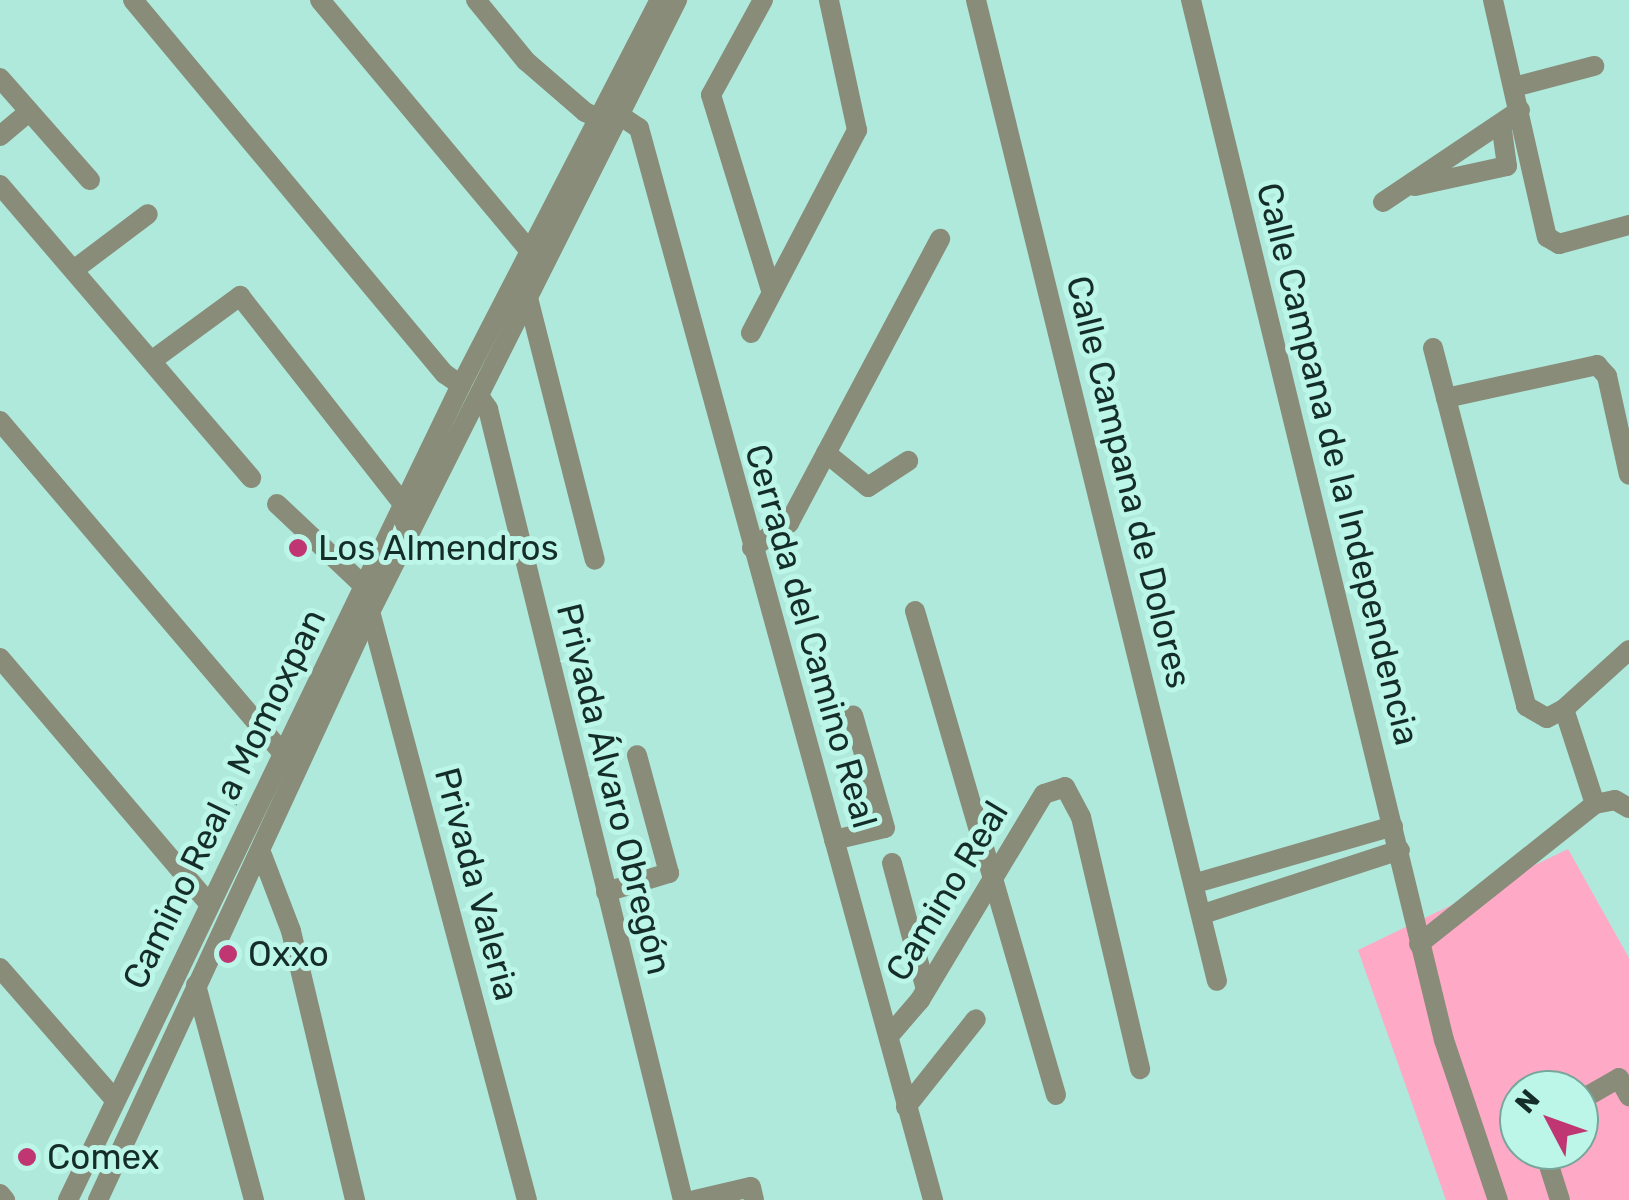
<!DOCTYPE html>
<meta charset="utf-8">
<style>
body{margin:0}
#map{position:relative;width:1629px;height:1200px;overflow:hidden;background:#afe9db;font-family:Rubik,sans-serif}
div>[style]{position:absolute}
.green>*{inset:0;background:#feaac6}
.path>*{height:4px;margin-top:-2px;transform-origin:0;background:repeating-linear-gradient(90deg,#6e9a90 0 2.5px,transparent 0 10.5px)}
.minor>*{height:20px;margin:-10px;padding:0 10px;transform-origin:10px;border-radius:10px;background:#888c79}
.dots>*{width:28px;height:28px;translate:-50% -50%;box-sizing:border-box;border:5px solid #bcf6e8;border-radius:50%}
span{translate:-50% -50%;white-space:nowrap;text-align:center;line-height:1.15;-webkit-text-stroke:10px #bcf6e8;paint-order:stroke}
.street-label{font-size:35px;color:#152d28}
.poi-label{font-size:35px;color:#152d28}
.left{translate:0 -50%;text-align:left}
.north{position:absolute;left:1499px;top:1070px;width:100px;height:100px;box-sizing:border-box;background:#bcf6e8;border:2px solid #79a69b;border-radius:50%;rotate:311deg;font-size:28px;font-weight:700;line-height:40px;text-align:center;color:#152d28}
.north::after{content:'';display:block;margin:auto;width:35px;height:45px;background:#bf3672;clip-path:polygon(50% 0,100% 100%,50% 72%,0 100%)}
</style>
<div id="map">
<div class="green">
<div style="clip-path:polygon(evenodd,1568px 849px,1629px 958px,1629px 1200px,1446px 1200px,1358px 950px,1568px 849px,1519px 1090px,1579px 1090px,1579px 1150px,1519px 1150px,1519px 1090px)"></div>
</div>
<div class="path">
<div style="left:203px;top:871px;width:81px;rotate:-64.4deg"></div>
</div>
<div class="minor">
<div style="left:133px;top:0;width:487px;rotate:50.2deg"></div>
<div style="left:445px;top:374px;width:19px;rotate:35deg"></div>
<div style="left:320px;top:0;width:327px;rotate:50.1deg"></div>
<div style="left:476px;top:0;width:79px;rotate:50.7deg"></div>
<div style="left:526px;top:61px;width:78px;rotate:40.8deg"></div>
<div style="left:585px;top:112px;width:26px;rotate:25deg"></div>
<div style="left:763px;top:0;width:108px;rotate:118.7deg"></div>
<div style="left:711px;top:95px;width:204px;rotate:72.9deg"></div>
<div style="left:976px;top:0;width:1010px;rotate:76.2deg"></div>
<div style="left:1191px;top:0;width:1070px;rotate:76.33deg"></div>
<div style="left:1444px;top:1040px;width:169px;rotate:71.4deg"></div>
<div style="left:1493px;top:0;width:243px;rotate:77.2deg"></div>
<div style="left:1547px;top:237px;width:14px;rotate:30deg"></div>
<div style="left:1559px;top:244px;width:73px;rotate:-15.2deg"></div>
<div style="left:0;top:78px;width:136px;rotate:48.6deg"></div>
<div style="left:1514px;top:87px;width:83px;rotate:-14.7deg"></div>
<div style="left:609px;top:108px;width:36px;rotate:34deg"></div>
<div style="left:639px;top:128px;width:1112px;rotate:74.66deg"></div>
<div style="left:0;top:136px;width:38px;rotate:-40deg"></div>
<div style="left:0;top:185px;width:386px;rotate:49.4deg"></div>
<div style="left:1415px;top:186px;width:94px;rotate:-12.3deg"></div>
<div style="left:1507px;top:166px;width:43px;rotate:-97.9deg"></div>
<div style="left:1383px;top:202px;width:165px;rotate:-33.9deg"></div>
<div style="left:75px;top:269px;width:91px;rotate:-37deg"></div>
<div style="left:528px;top:298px;width:270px;rotate:75.7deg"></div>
<div style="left:751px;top:333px;width:229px;rotate:-62.4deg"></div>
<div style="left:857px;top:130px;width:133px;rotate:-102.2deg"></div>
<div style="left:1433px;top:348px;width:370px;rotate:75.4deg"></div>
<div style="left:1526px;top:706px;width:24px;rotate:30deg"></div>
<div style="left:1547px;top:718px;width:19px;rotate:-28deg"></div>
<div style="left:1564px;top:709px;width:100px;rotate:71.9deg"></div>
<div style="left:154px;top:359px;width:107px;rotate:-36.2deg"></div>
<div style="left:240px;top:296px;width:264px;rotate:51.9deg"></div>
<div style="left:479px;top:396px;width:16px;rotate:55deg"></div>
<div style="left:488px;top:409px;width:815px;rotate:76.15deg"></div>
<div style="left:1446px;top:398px;width:155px;rotate:-12.3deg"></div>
<div style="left:1597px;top:365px;width:15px;rotate:48deg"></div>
<div style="left:1607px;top:376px;width:101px;rotate:77.5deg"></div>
<div style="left:0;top:421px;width:435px;rotate:49.6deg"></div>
<div style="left:826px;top:453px;width:54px;rotate:39deg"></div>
<div style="left:868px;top:487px;width:48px;rotate:-33deg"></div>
<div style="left:277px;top:504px;width:118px;rotate:43.3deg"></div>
<div style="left:363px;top:585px;width:636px;rotate:75.07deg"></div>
<div style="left:752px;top:548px;width:45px;rotate:-34deg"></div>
<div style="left:789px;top:523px;width:322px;rotate:-62deg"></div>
<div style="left:915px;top:611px;width:504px;rotate:73.76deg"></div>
<div style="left:0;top:658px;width:323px;rotate:49.6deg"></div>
<div style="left:1564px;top:709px;width:88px;rotate:-42.2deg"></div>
<div style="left:834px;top:840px;width:52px;rotate:-13.2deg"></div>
<div style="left:885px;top:828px;width:117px;rotate:-105.8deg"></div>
<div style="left:262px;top:855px;width:81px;rotate:69.1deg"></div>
<div style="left:291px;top:931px;width:277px;rotate:76.6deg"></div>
<div style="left:892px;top:863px;width:131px;rotate:75deg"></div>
<div style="left:1196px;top:883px;width:205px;rotate:-16.1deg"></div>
<div style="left:606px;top:892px;width:66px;rotate:-16.8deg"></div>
<div style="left:669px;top:873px;width:122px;rotate:-105.2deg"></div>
<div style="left:1203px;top:914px;width:207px;rotate:-18deg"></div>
<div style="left:1419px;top:944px;width:225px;rotate:-38.5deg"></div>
<div style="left:1595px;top:804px;width:20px;rotate:-11deg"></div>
<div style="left:1615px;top:800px;width:16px;rotate:30deg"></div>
<div style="left:0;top:968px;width:175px;rotate:48.9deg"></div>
<div style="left:196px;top:985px;width:223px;rotate:74.9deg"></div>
<div style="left:889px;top:1036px;width:48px;rotate:-49.3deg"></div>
<div style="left:920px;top:1000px;width:240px;rotate:-59deg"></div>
<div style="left:1044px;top:794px;width:22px;rotate:-18deg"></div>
<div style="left:1065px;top:787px;width:34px;rotate:62deg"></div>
<div style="left:1081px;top:817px;width:259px;rotate:76.8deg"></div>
<div style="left:1579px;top:1101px;width:46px;rotate:-29.9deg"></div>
<div style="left:1619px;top:1078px;width:21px;rotate:61deg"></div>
<div style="left:906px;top:1107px;width:112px;rotate:-51.5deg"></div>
<div style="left:1544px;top:1150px;width:52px;rotate:72.3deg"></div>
<div style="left:0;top:1194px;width:8px;rotate:50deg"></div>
<div style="left:68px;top:1200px;width:905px;rotate:-64.26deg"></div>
<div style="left:461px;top:385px;width:433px;rotate:-62.7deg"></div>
<div style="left:98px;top:1200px;width:648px;rotate:-65.18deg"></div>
<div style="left:370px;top:612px;width:685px;rotate:-63.36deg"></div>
<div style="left:695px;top:1200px;width:57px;rotate:-13.1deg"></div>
<div style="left:751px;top:1187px;width:13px;rotate:77deg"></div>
</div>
<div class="dots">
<div style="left:298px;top:548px;background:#bf3672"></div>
<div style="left:228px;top:954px;background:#bf3672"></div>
<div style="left:27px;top:1157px;background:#bf3672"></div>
</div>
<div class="street-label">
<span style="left:1338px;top:464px;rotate:76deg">Calle Campana de la Independencia</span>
<span style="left:1129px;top:482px;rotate:76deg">Calle Campana de Dolores</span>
<span style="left:811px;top:636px;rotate:74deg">Cerrada del Camino Real</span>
<span style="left:614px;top:789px;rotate:76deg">Privada Álvaro Obregón</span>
<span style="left:224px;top:799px;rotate:-64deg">Camino Real a Momoxpan</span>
<span style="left:477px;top:884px;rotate:75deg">Privada Valeria</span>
<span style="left:947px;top:891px;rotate:-59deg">Camino Real</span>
</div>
<div class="poi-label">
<span class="left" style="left:318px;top:548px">Los Almendros</span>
<span class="left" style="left:248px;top:954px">Oxxo</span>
<span class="left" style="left:47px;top:1157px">Comex</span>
</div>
<div class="north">N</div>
</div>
